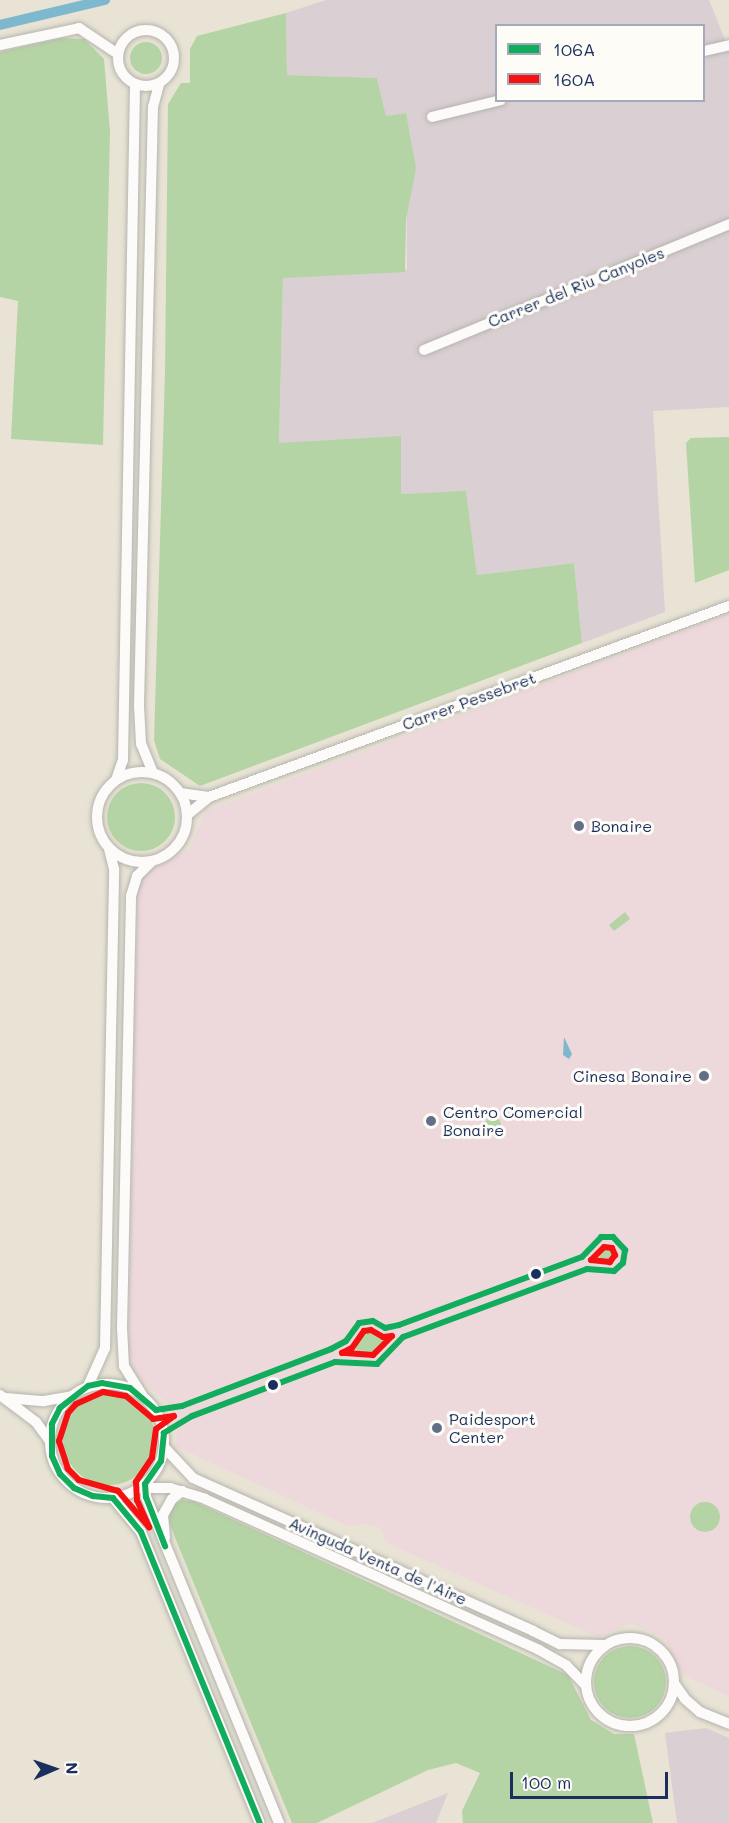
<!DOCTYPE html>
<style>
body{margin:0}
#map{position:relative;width:729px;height:1823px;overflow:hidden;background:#e8e3d4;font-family:Mali,sans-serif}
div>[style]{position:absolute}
.built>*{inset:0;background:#edd9dc}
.industrial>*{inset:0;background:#dacfd2}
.green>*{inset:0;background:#b5d4a5}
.round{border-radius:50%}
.water>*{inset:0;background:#7eb8ce}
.canal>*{height:10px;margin:-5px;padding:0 5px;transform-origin:5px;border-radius:5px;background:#7eb8ce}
.roads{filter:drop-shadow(0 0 2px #b5b4af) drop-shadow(0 0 2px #b5b4af)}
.street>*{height:10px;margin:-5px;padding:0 5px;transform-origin:5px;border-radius:5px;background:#fcfbf9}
.street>.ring{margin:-5px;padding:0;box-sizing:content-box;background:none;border:10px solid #fcfbf9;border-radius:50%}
.bus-1>*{height:6px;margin:-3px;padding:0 3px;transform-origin:3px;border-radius:3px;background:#11ad5c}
.bus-2>*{height:6px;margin:-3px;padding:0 3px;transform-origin:3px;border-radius:3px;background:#f51111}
.dots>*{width:16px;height:16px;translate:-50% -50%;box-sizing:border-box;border:3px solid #fdfcf7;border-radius:50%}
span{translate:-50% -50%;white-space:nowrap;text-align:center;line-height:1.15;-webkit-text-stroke:6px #fdfcf7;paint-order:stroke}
.street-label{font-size:16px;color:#1b2f5e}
.poi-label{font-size:16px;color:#1b2f5e}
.left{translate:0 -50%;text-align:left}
.right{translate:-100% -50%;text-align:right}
.legend{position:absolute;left:495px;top:24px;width:210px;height:78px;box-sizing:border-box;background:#fdfcf7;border:2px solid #a3aaba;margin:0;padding:8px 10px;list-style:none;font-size:18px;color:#1b2f5e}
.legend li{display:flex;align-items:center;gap:12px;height:30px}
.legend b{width:30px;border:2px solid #a3aaba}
.north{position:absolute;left:24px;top:1739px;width:60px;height:60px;-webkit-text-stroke:4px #fdfcf7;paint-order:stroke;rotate:88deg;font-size:16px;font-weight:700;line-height:24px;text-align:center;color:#1b2f5e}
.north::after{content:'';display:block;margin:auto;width:21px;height:27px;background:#1b2f5e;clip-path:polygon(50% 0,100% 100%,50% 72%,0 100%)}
.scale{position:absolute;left:510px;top:1772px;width:158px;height:27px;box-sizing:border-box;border:3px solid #1b2f5e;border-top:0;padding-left:8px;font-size:18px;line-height:21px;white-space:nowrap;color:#1b2f5e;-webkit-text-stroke:4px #fdfcf7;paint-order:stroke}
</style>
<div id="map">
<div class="built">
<div style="clip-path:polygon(729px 614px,729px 1696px,683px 1675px,665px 1639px,632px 1623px,598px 1637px,385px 1542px,382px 1529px,366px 1524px,348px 1526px,175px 1446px,178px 1426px,166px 1402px,138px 1377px,128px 1356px,138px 886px,151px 868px,189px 849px,206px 811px)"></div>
</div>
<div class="industrial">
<div style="clip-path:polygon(evenodd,326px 0,709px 0,729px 50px,729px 407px,653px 411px,665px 612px,582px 643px,574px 563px,477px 575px,466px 492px,400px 494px,279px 443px,283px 277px,405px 271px,407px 268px,406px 113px,386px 116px,377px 78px,287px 75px,286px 13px,326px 0,496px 26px,704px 26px,704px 100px,496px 100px,496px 26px)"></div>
<div style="clip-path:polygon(706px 1728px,729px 1738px,729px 1823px,677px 1823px,665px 1733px)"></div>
<div style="clip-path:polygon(448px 1793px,436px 1823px,372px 1823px)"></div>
</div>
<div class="green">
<div style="clip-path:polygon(286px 13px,287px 75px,377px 78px,386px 116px,406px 113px,416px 168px,406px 220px,405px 272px,283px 278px,279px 443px,401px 436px,401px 494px,466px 491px,477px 575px,574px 563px,582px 643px,200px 786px,160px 759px,154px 740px,165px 373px,168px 104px,181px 83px,190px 83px,190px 49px,197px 36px)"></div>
<div style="clip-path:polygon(62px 38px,84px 39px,104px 59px,110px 132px,103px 445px,11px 439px,18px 301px,0 297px,0 52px)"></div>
<div class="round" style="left:130px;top:42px;width:32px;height:32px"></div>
<div style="clip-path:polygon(729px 437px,729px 570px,695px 583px,686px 443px,691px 438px)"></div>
<div class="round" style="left:107px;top:783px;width:68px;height:68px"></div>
<div style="clip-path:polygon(625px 912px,630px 919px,614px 931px,609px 925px)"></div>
<div class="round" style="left:485px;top:1117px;width:16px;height:16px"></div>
<div class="round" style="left:599px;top:1245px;width:18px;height:18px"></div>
<div class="round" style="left:355px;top:1329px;width:28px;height:28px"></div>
<div class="round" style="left:63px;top:1393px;width:92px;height:92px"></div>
<div style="clip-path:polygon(182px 1500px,193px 1501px,568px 1675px,591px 1720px,614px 1734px,634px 1734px,653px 1823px,463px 1823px,462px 1811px,480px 1773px,456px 1763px,428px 1770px,317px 1823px,292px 1823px,176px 1540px,168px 1518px,174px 1505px)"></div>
<div class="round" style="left:690px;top:1502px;width:30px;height:30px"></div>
<div class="round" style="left:594px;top:1646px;width:72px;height:72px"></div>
</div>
<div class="water">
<div style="clip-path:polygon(564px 1037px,572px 1054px,569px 1059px,563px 1055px)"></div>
</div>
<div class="canal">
<div style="left:0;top:25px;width:108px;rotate:-13.4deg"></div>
</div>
<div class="roads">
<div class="street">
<div class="ring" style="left:118px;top:30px;width:46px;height:46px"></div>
<div style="left:0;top:45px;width:81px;rotate:-12.1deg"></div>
<div style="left:79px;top:28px;width:47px;rotate:33.7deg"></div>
<div style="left:704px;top:51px;width:26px;rotate:-13deg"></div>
<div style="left:432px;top:117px;width:71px;rotate:-13.8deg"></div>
<div style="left:424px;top:350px;width:330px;rotate:-22.4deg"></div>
<div class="ring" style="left:97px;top:772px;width:80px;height:80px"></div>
<div style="left:153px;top:773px;width:31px;rotate:-112deg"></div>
<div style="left:141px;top:744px;width:39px;rotate:-93deg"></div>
<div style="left:139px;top:705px;width:598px;rotate:-88.66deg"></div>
<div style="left:153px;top:107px;width:24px;rotate:-75deg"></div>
<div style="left:116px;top:780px;width:21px;rotate:-71deg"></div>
<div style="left:123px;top:760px;width:676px;rotate:-88.98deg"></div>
<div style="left:180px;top:793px;width:29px;rotate:8deg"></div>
<div style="left:187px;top:815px;width:28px;rotate:-39deg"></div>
<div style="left:209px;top:797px;width:554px;rotate:-20.17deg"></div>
<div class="ring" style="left:50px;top:1384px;width:104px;height:104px"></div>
<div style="left:88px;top:1386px;width:42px;rotate:-65.9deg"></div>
<div style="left:105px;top:1348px;width:479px;rotate:-88.9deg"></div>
<div style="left:114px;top:869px;width:21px;rotate:-104deg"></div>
<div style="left:0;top:1395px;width:45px;rotate:36.9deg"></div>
<div style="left:36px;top:1422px;width:24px;rotate:54deg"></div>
<div style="left:142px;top:1395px;width:34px;rotate:-122deg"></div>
<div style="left:124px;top:1366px;width:38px;rotate:-93deg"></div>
<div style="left:122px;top:1328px;width:432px;rotate:-88.8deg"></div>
<div style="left:131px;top:896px;width:21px;rotate:-73deg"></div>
<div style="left:137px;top:876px;width:20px;rotate:-45deg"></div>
<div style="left:6px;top:1398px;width:38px;rotate:5deg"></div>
<div style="left:44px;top:1401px;width:27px;rotate:-10deg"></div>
<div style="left:164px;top:1447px;width:42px;rotate:46.9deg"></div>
<div style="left:193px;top:1478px;width:373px;rotate:24.2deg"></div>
<div style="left:533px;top:1631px;width:30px;rotate:26deg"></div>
<div style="left:560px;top:1644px;width:44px;rotate:1.3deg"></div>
<div style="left:145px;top:1484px;width:13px;rotate:86deg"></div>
<div style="left:146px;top:1497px;width:352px;rotate:67.8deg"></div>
<div style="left:141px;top:1488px;width:29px"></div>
<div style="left:170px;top:1488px;width:37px;rotate:17deg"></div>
<div style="left:205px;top:1499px;width:367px;rotate:24.3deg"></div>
<div style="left:539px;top:1650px;width:31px;rotate:29deg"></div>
<div style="left:566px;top:1665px;width:28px;rotate:46deg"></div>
<div style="left:113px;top:1498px;width:44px;rotate:50.5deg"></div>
<div style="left:141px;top:1532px;width:314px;rotate:67.8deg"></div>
<div style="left:165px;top:1538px;width:23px;rotate:-95deg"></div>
<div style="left:163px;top:1515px;width:18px;rotate:-61deg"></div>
<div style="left:172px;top:1499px;width:13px;rotate:-39deg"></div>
<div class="ring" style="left:586px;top:1638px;width:78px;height:78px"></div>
<div style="left:674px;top:1683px;width:19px;rotate:55deg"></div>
<div style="left:685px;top:1699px;width:20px;rotate:41deg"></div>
<div style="left:700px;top:1712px;width:31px;rotate:22deg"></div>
</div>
</div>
<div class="bus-1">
<div style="left:156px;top:1410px;width:26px;rotate:-9deg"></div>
<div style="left:182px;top:1406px;width:160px;rotate:-20.9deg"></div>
<div style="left:331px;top:1349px;width:17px;rotate:-28deg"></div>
<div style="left:346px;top:1341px;width:22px;rotate:-54deg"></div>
<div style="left:359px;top:1323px;width:14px;rotate:-8deg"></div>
<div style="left:373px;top:1321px;width:14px;rotate:30deg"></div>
<div style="left:385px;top:1328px;width:14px;rotate:-12deg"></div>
<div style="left:399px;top:1325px;width:195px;rotate:-20.4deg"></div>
<div style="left:582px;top:1257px;width:28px;rotate:-46deg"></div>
<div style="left:601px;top:1237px;width:12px"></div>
<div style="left:613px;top:1237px;width:18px;rotate:47deg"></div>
<div style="left:625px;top:1250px;width:13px;rotate:99deg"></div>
<div style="left:623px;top:1263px;width:12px;rotate:138deg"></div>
<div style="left:614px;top:1271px;width:27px;rotate:-176deg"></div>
<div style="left:587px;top:1269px;width:196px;rotate:159.7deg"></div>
<div style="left:403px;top:1337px;width:37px;rotate:134deg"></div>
<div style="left:377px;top:1364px;width:42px;rotate:-177.3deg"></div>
<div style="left:335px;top:1362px;width:153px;rotate:159.3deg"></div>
<div style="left:192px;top:1416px;width:33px;rotate:149deg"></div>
<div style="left:156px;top:1410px;width:34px;rotate:-140deg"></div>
<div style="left:130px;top:1388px;width:28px;rotate:-170deg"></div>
<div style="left:102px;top:1383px;width:14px;rotate:168deg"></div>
<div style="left:88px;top:1386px;width:36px;rotate:142deg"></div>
<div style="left:60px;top:1408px;width:18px;rotate:117deg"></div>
<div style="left:52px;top:1424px;width:32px;rotate:90deg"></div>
<div style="left:52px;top:1456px;width:20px;rotate:66deg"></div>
<div style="left:60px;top:1474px;width:20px;rotate:45deg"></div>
<div style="left:74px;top:1488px;width:21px;rotate:23deg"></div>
<div style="left:93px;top:1496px;width:20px;rotate:6deg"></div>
<div style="left:113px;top:1498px;width:44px;rotate:50.5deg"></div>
<div style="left:141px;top:1532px;width:314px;rotate:67.8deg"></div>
<div style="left:164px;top:1433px;width:28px;rotate:96deg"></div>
<div style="left:161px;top:1461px;width:28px;rotate:125deg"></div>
<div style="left:145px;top:1484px;width:13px;rotate:86deg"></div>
<div style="left:146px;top:1497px;width:53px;rotate:68.8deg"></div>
</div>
<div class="bus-2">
<div style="left:604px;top:1247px;width:8px;rotate:7deg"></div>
<div style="left:612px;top:1248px;width:8px;rotate:67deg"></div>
<div style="left:615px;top:1255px;width:9px;rotate:126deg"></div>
<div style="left:610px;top:1262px;width:19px;rotate:-174deg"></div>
<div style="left:591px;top:1260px;width:18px;rotate:-45deg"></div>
<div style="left:371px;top:1330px;width:14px;rotate:30deg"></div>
<div style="left:383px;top:1337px;width:9px;rotate:-6deg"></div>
<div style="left:392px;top:1336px;width:27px;rotate:135deg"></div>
<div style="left:373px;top:1355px;width:31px;rotate:-176deg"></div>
<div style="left:342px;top:1353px;width:11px;rotate:-27deg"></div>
<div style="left:352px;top:1348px;width:21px;rotate:-55deg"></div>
<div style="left:364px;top:1331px;width:7px;rotate:-8deg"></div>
<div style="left:103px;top:1392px;width:23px;rotate:10deg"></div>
<div style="left:126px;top:1396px;width:35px;rotate:40deg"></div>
<div style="left:153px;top:1419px;width:21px;rotate:-8deg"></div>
<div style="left:174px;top:1416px;width:22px;rotate:144deg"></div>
<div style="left:156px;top:1429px;width:29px;rotate:98deg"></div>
<div style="left:152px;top:1458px;width:29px;rotate:124deg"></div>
<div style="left:136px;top:1482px;width:18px;rotate:87deg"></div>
<div style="left:137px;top:1500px;width:30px;rotate:66deg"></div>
<div style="left:149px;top:1527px;width:48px;rotate:-130.7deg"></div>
<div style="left:118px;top:1491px;width:41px;rotate:-164.2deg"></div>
<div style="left:79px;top:1480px;width:16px;rotate:-135deg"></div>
<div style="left:68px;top:1469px;width:29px;rotate:-108deg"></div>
<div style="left:59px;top:1441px;width:29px;rotate:-72deg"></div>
<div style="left:68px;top:1413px;width:12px;rotate:-48deg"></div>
<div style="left:76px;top:1404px;width:30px;rotate:-24deg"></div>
</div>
<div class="dots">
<div style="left:579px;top:826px;background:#636e87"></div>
<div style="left:704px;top:1076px;background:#636e87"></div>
<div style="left:431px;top:1121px;background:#636e87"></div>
<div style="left:536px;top:1274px;background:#1b2f5e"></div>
<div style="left:273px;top:1385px;background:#1b2f5e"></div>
<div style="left:437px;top:1428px;background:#636e87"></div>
</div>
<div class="street-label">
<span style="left:576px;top:287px;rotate:-22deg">Carrer del Riu Canyoles</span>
<span style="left:469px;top:701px;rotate:-20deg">Carrer Pessebret</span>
<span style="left:378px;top:1561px;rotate:24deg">Avinguda Venta de l'Aire</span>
</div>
<div class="poi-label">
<span class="left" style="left:591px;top:826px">Bonaire</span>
<span class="right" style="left:692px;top:1076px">Cinesa Bonaire</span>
<span class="left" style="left:443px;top:1121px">Centro Comercial<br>Bonaire</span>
<span class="left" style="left:449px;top:1428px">Paidesport<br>Center</span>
</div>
<ul class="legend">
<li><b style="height:8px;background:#11ad5c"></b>106A</li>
<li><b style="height:8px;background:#f51111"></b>160A</li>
</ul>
<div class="north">N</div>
<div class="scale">100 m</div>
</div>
